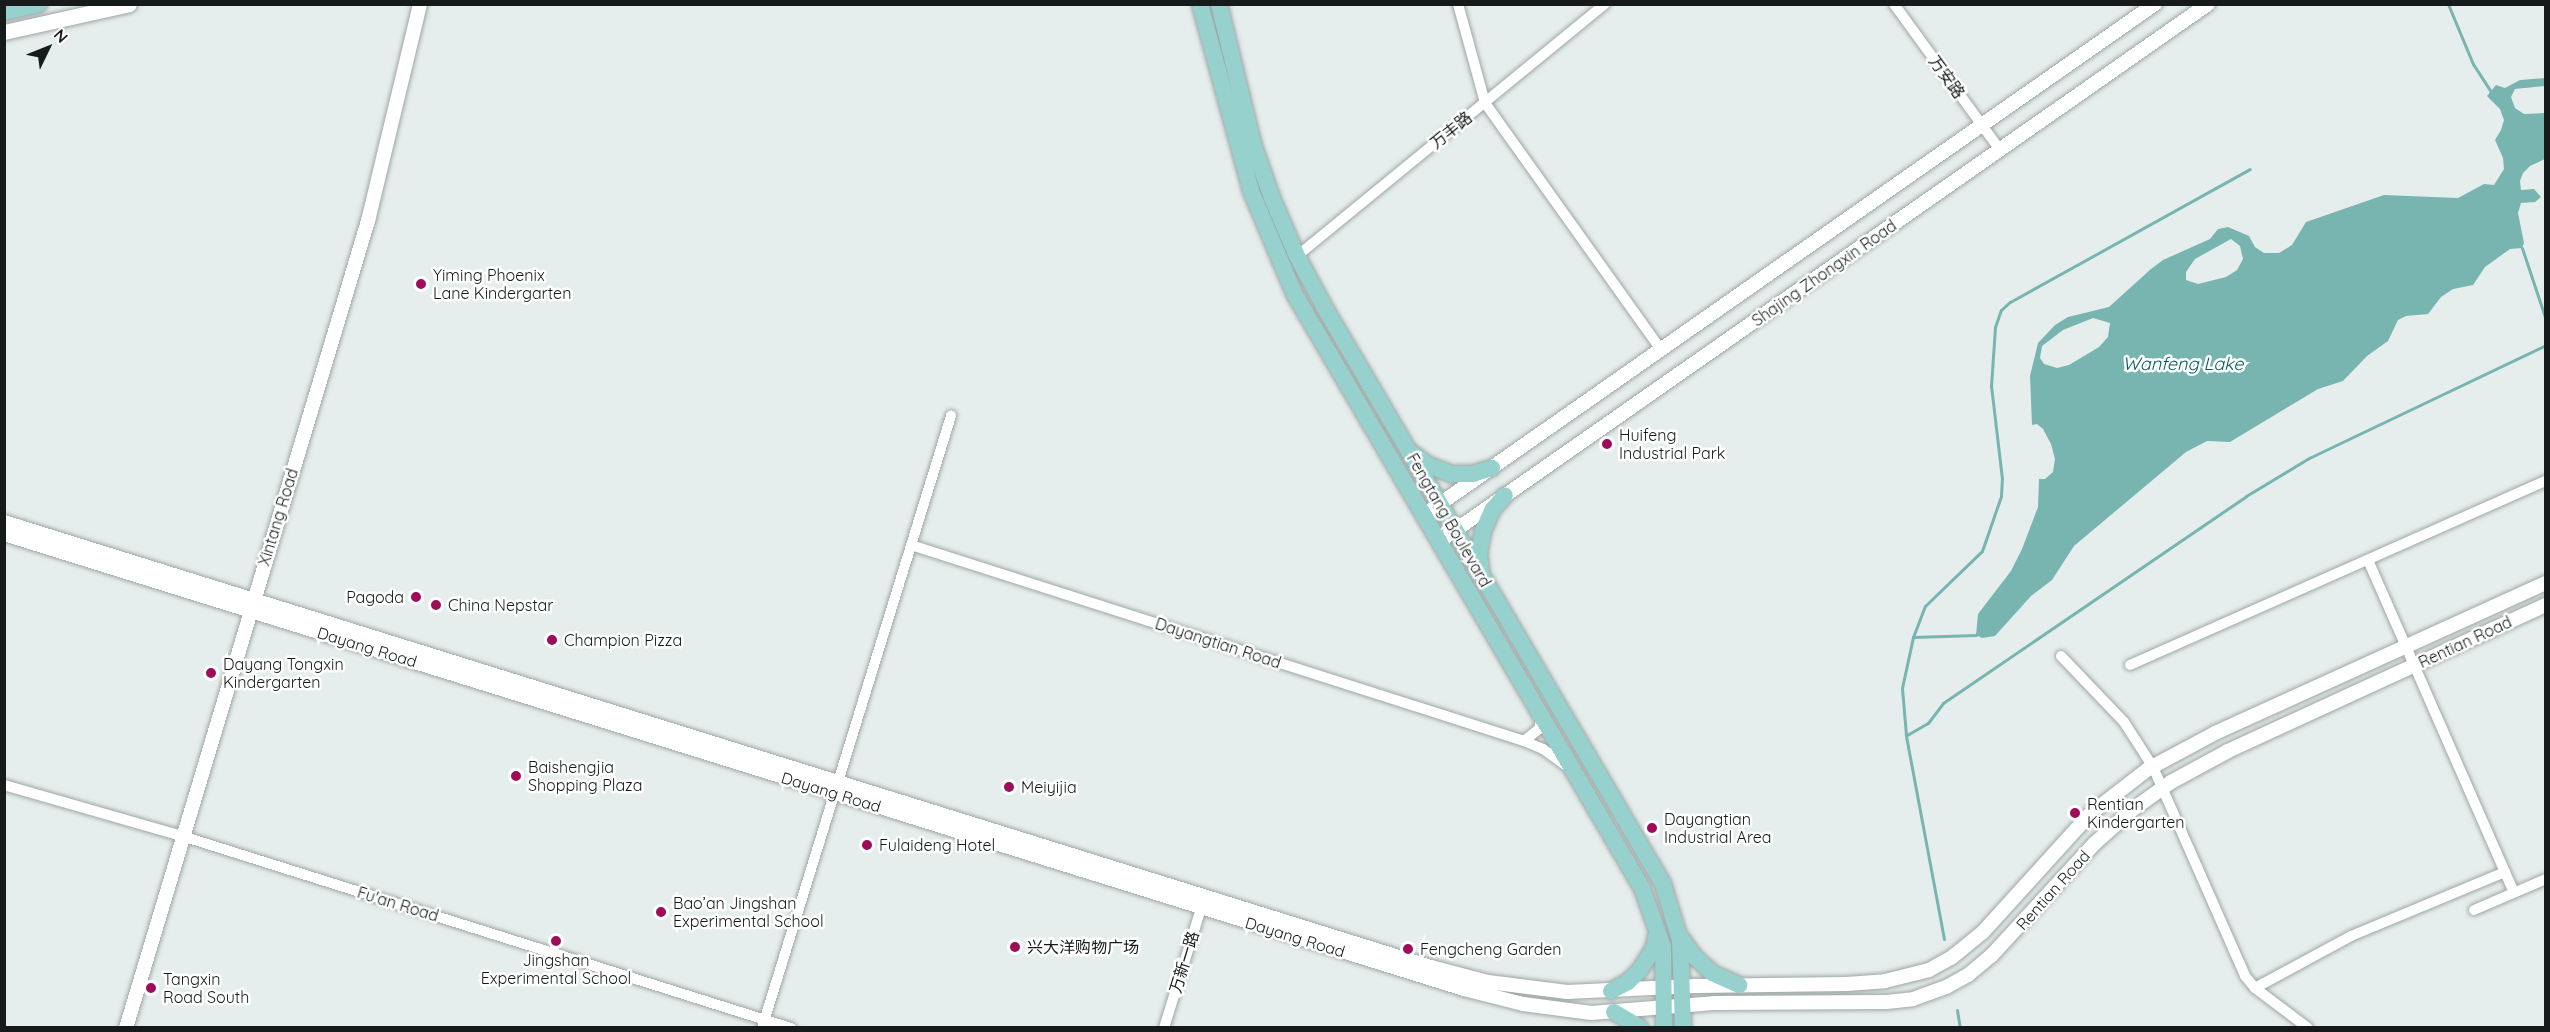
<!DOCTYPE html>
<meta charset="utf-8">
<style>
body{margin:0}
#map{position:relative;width:2550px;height:1032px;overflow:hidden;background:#e6eeed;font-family:Quicksand,"Noto Sans SC",sans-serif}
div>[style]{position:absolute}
.water>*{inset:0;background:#78b4b0}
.stream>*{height:3px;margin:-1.5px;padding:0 1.5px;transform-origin:1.5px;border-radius:1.5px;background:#78b4b0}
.roads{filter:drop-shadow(0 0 2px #9fa6a5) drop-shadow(0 0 2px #9fa6a5)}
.minor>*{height:10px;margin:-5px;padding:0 5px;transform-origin:5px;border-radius:5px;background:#fff}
.tertiary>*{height:14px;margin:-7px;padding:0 7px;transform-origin:7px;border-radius:7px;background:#fff}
.secondary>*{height:15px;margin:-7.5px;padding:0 7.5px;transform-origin:7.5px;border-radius:7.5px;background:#fff}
.primary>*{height:16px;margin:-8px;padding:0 8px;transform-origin:8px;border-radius:8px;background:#96d1ce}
.dots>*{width:16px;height:16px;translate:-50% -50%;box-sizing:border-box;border:3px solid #fff;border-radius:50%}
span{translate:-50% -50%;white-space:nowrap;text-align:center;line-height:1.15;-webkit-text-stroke:5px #fff;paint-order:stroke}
.street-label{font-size:16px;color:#171a1a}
.poi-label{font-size:16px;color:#171a1a}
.left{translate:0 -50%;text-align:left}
.right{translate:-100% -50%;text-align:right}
.water-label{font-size:18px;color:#055e5c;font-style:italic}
.frame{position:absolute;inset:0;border:6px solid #171a1a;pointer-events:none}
.north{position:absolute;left:18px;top:18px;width:60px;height:60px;-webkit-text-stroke:4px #fff;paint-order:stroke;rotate:47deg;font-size:16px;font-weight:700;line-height:24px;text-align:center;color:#171a1a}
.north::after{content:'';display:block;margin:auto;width:21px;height:27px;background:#171a1a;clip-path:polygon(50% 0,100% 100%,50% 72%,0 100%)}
</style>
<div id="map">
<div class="water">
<div style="clip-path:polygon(evenodd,2545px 78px,2545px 86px,2515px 89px,2511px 97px,2515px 108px,2524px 114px,2545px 113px,2545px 159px,2530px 166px,2523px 173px,2520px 181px,2521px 190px,2534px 189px,2541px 197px,2535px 202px,2521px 203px,2518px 213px,2524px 243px,2522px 248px,2510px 249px,2485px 267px,2473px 285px,2453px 289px,2441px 297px,2428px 314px,2406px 316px,2398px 320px,2388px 341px,2367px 356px,2343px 381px,2318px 389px,2230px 442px,2207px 441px,2186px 452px,2074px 546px,2052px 580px,2031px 596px,1995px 636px,1982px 638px,1976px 635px,1978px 614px,2011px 571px,2022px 549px,2038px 507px,2039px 479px,2045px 479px,2053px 472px,2055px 459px,2051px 444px,2043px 429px,2037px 424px,2032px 425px,2030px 376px,2038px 343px,2055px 325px,2068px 317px,2109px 307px,2151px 269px,2163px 260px,2210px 239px,2218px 229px,2228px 227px,2249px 236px,2255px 247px,2264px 253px,2279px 253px,2292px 245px,2306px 222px,2384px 195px,2458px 198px,2484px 184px,2494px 185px,2504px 169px,2503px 158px,2495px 140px,2501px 130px,2504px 120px,2500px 109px,2487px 96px,2496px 85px,2505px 88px,2520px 80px,2545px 78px,2231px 239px,2240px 246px,2243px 259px,2237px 270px,2226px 277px,2198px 284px,2186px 280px,2186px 272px,2195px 259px,2231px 239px,2545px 78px,2093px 318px,2110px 323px,2108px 337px,2099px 347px,2069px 365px,2057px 368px,2044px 364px,2040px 358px,2042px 346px,2063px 330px,2093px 318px)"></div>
</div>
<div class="stream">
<div style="left:2448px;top:4px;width:65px;rotate:67.4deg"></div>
<div style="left:2473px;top:64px;width:33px;rotate:57deg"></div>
<div style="left:2522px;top:248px;width:76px;rotate:71.6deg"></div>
<div style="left:1913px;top:637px;width:63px;rotate:-1.8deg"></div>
<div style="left:1907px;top:735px;width:24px;rotate:-30deg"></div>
<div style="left:1928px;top:723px;width:25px;rotate:-53deg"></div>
<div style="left:1943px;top:703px;width:367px;rotate:-34.3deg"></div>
<div style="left:2246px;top:496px;width:74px;rotate:-31.1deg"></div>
<div style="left:2309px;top:458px;width:263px;rotate:-25.5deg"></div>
<div style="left:1944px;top:939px;width:208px;rotate:-100.6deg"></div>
<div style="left:1906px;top:735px;width:47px;rotate:-94.9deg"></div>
<div style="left:1902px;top:688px;width:52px;rotate:-77.8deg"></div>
<div style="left:1913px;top:637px;width:33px;rotate:-69deg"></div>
<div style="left:1925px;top:606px;width:79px;rotate:-44deg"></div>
<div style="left:1982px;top:551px;width:58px;rotate:-70.9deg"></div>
<div style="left:2001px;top:496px;width:17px;rotate:-87deg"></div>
<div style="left:2002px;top:479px;width:94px;rotate:-96.7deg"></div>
<div style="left:1991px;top:386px;width:59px;rotate:-86.1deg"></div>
<div style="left:1995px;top:327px;width:18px;rotate:-71deg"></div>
<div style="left:2001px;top:310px;width:12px;rotate:-42deg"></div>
<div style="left:2010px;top:302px;width:274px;rotate:-29deg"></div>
<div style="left:1957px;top:1010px;width:18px;rotate:81deg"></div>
</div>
<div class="roads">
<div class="minor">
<div style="left:1458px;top:4px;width:103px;rotate:74.7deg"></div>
<div style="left:1485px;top:103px;width:303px;rotate:54.5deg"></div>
<div style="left:1894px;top:4px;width:180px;rotate:54deg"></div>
<div style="left:1297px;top:256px;width:398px;rotate:-39.3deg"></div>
<div style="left:911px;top:545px;width:644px;rotate:17.73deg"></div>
<div style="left:1524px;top:741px;width:21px;rotate:23deg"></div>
<div style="left:1543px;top:749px;width:29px;rotate:36deg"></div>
<div style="left:2368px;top:560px;width:361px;rotate:66.3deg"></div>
<div style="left:2061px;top:656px;width:91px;rotate:46.3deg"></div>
<div style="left:2124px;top:722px;width:54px;rotate:57.2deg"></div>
<div style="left:2153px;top:767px;width:228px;rotate:66.2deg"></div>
<div style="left:2245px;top:976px;width:16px;rotate:50deg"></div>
<div style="left:2255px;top:988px;width:66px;rotate:37deg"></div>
<div style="left:2130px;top:665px;width:455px;rotate:-23.9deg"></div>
<div style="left:1524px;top:741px;width:19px;rotate:-39deg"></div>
<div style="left:1539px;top:729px;width:13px;rotate:-77deg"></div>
<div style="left:4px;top:785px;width:185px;rotate:16deg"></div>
<div style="left:182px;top:836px;width:639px;rotate:17.5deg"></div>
<div style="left:2474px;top:910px;width:78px;rotate:-23.3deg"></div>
<div style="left:2255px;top:988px;width:109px;rotate:-28.4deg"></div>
<div style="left:2351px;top:936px;width:167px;rotate:-22.6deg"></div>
<div style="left:762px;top:1028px;width:641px;rotate:-72.84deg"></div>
<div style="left:1164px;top:1028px;width:132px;rotate:-72.8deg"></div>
</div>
<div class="tertiary">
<div style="left:1424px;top:515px;width:892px;rotate:-34.96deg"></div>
<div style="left:4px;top:522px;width:1495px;rotate:17.32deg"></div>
<div style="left:1431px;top:967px;width:59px;rotate:14.7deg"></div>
<div style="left:1488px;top:982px;width:80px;rotate:7.2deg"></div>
<div style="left:1567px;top:992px;width:128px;rotate:-2.7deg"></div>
<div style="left:1695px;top:986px;width:151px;rotate:-0.8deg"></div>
<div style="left:1846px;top:984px;width:39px;rotate:-4deg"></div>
<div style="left:1885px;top:981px;width:45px;rotate:-14deg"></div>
<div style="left:1929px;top:970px;width:25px;rotate:-29deg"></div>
<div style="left:1951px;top:958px;width:41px;rotate:-39.1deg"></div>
<div style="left:1983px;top:932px;width:159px;rotate:-47.8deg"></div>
<div style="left:2090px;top:814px;width:73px;rotate:-37.8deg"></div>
<div style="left:2148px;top:769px;width:76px;rotate:-28.2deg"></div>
<div style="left:2215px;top:733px;width:363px;rotate:-24.4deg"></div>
<div style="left:4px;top:534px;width:1529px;rotate:17.31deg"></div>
<div style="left:1464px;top:989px;width:61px;rotate:14.3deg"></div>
<div style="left:1523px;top:1004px;width:69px;rotate:7.5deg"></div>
<div style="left:1591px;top:1013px;width:123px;rotate:-4.6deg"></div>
<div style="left:1714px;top:1003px;width:172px;rotate:-0.3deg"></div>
<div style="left:1886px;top:1002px;width:27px;rotate:-6deg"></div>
<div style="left:1913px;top:999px;width:37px;rotate:-20deg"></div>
<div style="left:1948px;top:986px;width:23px;rotate:-29deg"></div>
<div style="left:1968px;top:975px;width:31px;rotate:-40deg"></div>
<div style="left:1992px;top:955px;width:151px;rotate:-47.4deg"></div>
<div style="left:2094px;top:844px;width:51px;rotate:-41.8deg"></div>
<div style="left:2132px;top:810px;width:48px;rotate:-35.7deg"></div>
<div style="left:2171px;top:782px;width:65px;rotate:-28.5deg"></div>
<div style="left:2228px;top:751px;width:350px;rotate:-24.7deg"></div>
<div style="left:1440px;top:541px;width:937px;rotate:-34.96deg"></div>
<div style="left:126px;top:1028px;width:843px;rotate:-73.31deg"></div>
<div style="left:368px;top:221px;width:223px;rotate:-76.5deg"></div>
</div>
<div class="secondary">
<div style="left:4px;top:32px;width:128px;rotate:-12.6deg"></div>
</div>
<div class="primary">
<div style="left:1200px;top:4px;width:194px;rotate:74.7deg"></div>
<div style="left:1251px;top:191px;width:113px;rotate:67.1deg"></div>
<div style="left:1295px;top:295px;width:687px;rotate:59.67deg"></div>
<div style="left:1642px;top:888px;width:63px;rotate:70.4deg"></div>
<div style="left:1663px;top:947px;width:81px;rotate:89.3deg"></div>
<div style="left:1219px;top:4px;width:144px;rotate:76.3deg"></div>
<div style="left:1253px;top:144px;width:57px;rotate:70.6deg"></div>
<div style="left:1272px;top:198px;width:63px;rotate:66.7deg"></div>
<div style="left:1297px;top:256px;width:61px;rotate:61.8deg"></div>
<div style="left:1326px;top:310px;width:666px;rotate:59.58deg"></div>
<div style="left:1663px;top:884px;width:59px;rotate:73.1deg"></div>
<div style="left:1680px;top:940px;width:88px;rotate:88deg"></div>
<div style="left:4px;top:12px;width:36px;rotate:-13deg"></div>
<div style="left:1415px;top:455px;width:16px;rotate:38deg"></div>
<div style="left:1428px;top:465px;width:26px;rotate:21deg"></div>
<div style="left:1452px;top:474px;width:21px"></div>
<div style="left:1473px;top:474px;width:20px;rotate:-18deg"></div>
<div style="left:1481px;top:570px;width:16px;rotate:-97deg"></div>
<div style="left:1479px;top:554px;width:23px;rotate:-80deg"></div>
<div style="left:1483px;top:531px;width:24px;rotate:-66deg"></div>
<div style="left:1493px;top:509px;width:18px;rotate:-49deg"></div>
<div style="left:1681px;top:938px;width:24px;rotate:54deg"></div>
<div style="left:1695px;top:957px;width:23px;rotate:43deg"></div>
<div style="left:1712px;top:973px;width:30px;rotate:24deg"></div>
<div style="left:1611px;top:991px;width:19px;rotate:-28deg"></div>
<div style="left:1628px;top:982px;width:17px;rotate:-45deg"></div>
<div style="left:1640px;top:970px;width:26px;rotate:-58deg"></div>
<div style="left:1654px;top:948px;width:15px;rotate:-79deg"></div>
<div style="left:1614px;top:1012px;width:31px;rotate:31deg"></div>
</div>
</div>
<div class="dots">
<div style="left:421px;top:284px;background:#9d0d59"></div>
<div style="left:1607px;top:444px;background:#9d0d59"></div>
<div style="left:416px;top:597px;background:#9d0d59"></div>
<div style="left:436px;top:605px;background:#9d0d59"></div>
<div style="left:552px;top:640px;background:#9d0d59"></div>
<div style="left:211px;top:673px;background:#9d0d59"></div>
<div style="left:516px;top:776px;background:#9d0d59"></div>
<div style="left:1009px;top:787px;background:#9d0d59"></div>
<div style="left:2075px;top:813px;background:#9d0d59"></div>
<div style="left:1652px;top:828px;background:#9d0d59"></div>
<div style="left:867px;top:845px;background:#9d0d59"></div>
<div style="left:661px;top:912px;background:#9d0d59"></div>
<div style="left:556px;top:941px;background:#9d0d59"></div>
<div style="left:1015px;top:947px;background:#9d0d59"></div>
<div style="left:1408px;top:949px;background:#9d0d59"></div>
<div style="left:151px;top:988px;background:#9d0d59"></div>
</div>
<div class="street-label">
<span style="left:1947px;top:77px;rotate:54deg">万安路</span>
<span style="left:1451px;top:130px;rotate:-39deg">万丰路</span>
<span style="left:1824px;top:273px;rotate:-35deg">Shajing Zhongxin Road</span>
<span style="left:278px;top:517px;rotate:-73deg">Xintang Road</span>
<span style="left:1449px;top:520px;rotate:60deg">Fengtang Boulevard</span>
<span style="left:2465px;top:642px;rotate:-25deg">Rentian Road</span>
<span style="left:1218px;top:643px;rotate:18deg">Dayangtian Road</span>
<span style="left:367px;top:647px;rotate:17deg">Dayang Road</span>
<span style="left:831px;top:792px;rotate:17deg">Dayang Road</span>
<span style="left:2053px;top:890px;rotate:-48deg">Rentian Road</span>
<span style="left:398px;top:904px;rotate:17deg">Fu'an Road</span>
<span style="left:1295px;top:937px;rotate:17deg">Dayang Road</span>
<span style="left:1184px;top:962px;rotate:-73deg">万新一路</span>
</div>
<div class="poi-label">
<span class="left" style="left:433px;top:284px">Yiming Phoenix<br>Lane Kindergarten</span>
<span class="left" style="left:1619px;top:444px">Huifeng<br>Industrial Park</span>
<span class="right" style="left:404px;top:597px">Pagoda</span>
<span class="left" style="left:448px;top:605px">China Nepstar</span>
<span class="left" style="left:564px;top:640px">Champion Pizza</span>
<span class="left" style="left:223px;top:673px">Dayang Tongxin<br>Kindergarten</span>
<span class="left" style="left:528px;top:776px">Baishengjia<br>Shopping Plaza</span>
<span class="left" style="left:1021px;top:787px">Meiyijia</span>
<span class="left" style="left:2087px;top:813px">Rentian<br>Kindergarten</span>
<span class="left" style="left:1664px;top:828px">Dayangtian<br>Industrial Area</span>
<span class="left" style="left:879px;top:845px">Fulaideng Hotel</span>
<span class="left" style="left:673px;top:912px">Bao’an Jingshan<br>Experimental School</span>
<span class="left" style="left:1027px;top:947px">兴大洋购物广场</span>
<span class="left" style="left:1420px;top:949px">Fengcheng Garden</span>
<span style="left:556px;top:969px">Jingshan<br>Experimental School</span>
<span class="left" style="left:163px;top:988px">Tangxin<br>Road South</span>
</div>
<div class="water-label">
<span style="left:2183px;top:364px">Wanfeng Lake</span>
</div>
<div class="frame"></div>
<div class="north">N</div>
</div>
